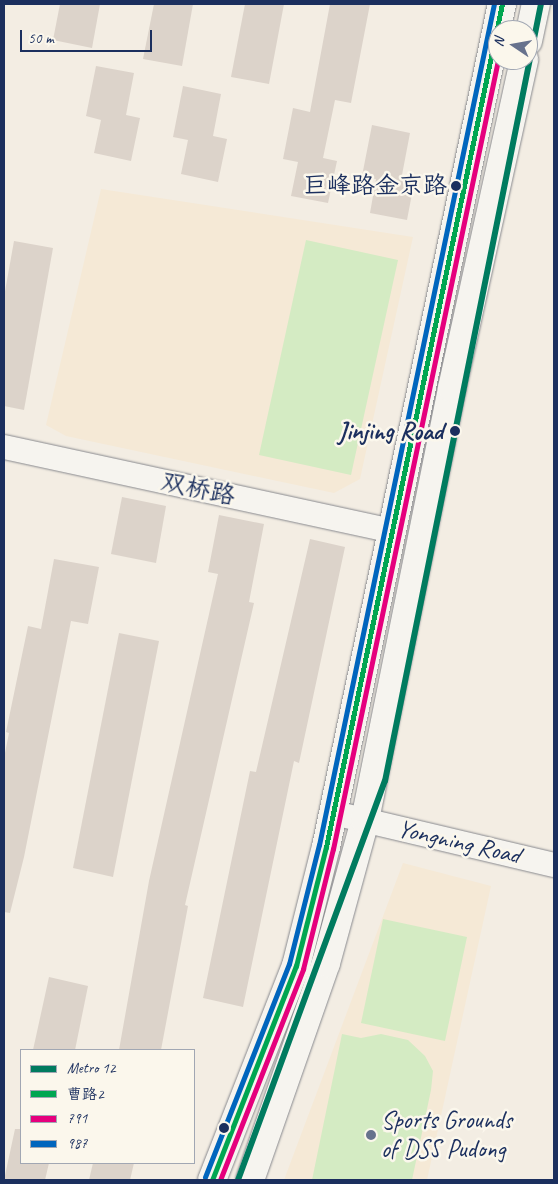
<!DOCTYPE html>
<meta charset="utf-8">
<style>
body{margin:0}
#map{position:relative;width:558px;height:1184px;overflow:hidden;background:#f3ede3;font-family:Caveat,"LXGW WenKai TC",sans-serif}
div>[style]{position:absolute}
.built>*{inset:0;background:#f5e9d6}
.green>*{inset:0;background:#d4ebc3}
.building>*{inset:0;background:#dcd3ca}
.roads{filter:drop-shadow(0 0 1px #88898e) drop-shadow(0 0 1px #88898e)}
.minor>*{height:24px;margin:-12px;padding:0 12px;transform-origin:12px;border-radius:12px;background:#f6f4ef}
.major>*{height:28px;margin:-14px;padding:0 14px;transform-origin:14px;border-radius:14px;background:#f6f4ef}
.bus-1>*{height:5px;margin:-2.5px;padding:0 2.5px;transform-origin:2.5px;border-radius:2.5px;background:#00a651}
.bus-2>*{height:5px;margin:-2.5px;padding:0 2.5px;transform-origin:2.5px;border-radius:2.5px;background:#e5007d}
.bus-3>*{height:5px;margin:-2.5px;padding:0 2.5px;transform-origin:2.5px;border-radius:2.5px;background:#0065bd}
.metro-1>*{height:6px;margin:-3px;padding:0 3px;transform-origin:3px;border-radius:3px;background:#007b5f}
.dots>*{width:14px;height:14px;translate:-50% -50%;box-sizing:border-box;border:2px solid #fbf7ec;border-radius:50%}
span{translate:-50% -50%;white-space:nowrap;text-align:center;line-height:1.15;-webkit-text-stroke:5px #fbf7ec;paint-order:stroke}
.bus-label{font-size:24px;color:#1b2f5e}
.right{translate:-100% -50%;text-align:right}
.stop-label{font-size:25px;color:#1b2f5e;font-weight:700}
.street-label{font-size:25px;color:#1b2f5e}
.poi-label{font-size:25px;color:#1b2f5e}
.left{translate:0 -50%;text-align:left}
.frame{position:absolute;inset:0;border:5px solid #1b2f5e;pointer-events:none}
.legend{position:absolute;left:20px;top:1049px;width:175px;height:115px;box-sizing:border-box;background:#fbf7ec;border:1px solid #a1a7b3;margin:0;padding:6px 9px;list-style:none;font-size:15px;color:#1b2f5e}
.legend li{display:flex;align-items:center;gap:10px;height:25px}
.legend b{width:25px;border:1px solid #a1a7b3}
.north{position:absolute;left:488px;top:20px;width:50px;height:50px;box-sizing:border-box;background:#fbf7ec;border:1px solid #a1a7b3;border-radius:50%;rotate:282deg;font-size:14px;font-weight:700;line-height:20px;text-align:center;color:#1b2f5e}
.north::after{content:'';display:block;margin:auto;width:18px;height:22px;background:#67728d;clip-path:polygon(50% 0,100% 100%,50% 72%,0 100%)}
.scale{position:absolute;left:20px;top:30px;width:132px;height:22px;box-sizing:border-box;border:2px solid #1b2f5e;border-top:0;padding-left:6px;font-size:15px;line-height:18px;white-space:nowrap;color:#1b2f5e;-webkit-text-stroke:4px #fbf7ec;paint-order:stroke}
</style>
<div id="map">
<div class="built">
<div style="clip-path:polygon(101px 189px,413px 237px,360px 479px,334px 493px,66px 436px,46px 425px)"></div>
<div style="clip-path:polygon(403px 863px,491px 886px,427px 1180px,284px 1180px)"></div>
</div>
<div class="green">
<div style="clip-path:polygon(306px 240px,398px 260px,351px 475px,259px 455px)"></div>
<div style="clip-path:polygon(383px 919px,467px 937px,445px 1041px,361px 1023px)"></div>
<div style="clip-path:polygon(342px 1034px,361px 1038px,381px 1034px,408px 1040px,425px 1056px,433px 1071px,431px 1090px,412px 1180px,312px 1180px)"></div>
</div>
<div class="building">
<div style="clip-path:polygon(60px 4px,100px 4px,92px 48px,53px 40px)"></div>
<div style="clip-path:polygon(154px 4px,193px 4px,182px 66px,143px 59px)"></div>
<div style="clip-path:polygon(245px 4px,284px 4px,269px 84px,231px 77px)"></div>
<div style="clip-path:polygon(330px 4px,370px 4px,351px 103px,335px 100px,323px 158px,337px 161px,328px 203px,291px 196px,298px 162px,283px 159px,293px 108px,310px 112px)"></div>
<div style="clip-path:polygon(96px 66px,134px 73px,126px 115px,140px 118px,131px 161px,94px 153px,101px 120px,86px 116px)"></div>
<div style="clip-path:polygon(183px 86px,221px 94px,213px 136px,227px 139px,218px 182px,181px 174px,188px 140px,173px 137px)"></div>
<div style="clip-path:polygon(372px 125px,410px 133px,402px 175px,415px 178px,407px 220px,370px 213px,376px 179px,362px 176px)"></div>
<div style="clip-path:polygon(14px 241px,53px 248px,24px 410px,4px 406px,4px 297px)"></div>
<div style="clip-path:polygon(122px 497px,166px 506px,156px 563px,111px 554px)"></div>
<div style="clip-path:polygon(219px 515px,264px 524px,249px 602px,254px 603px,185px 905px,188px 906px,161px 1050px,119px 1050px,149px 881px,218px 574px,208px 572px)"></div>
<div style="clip-path:polygon(310px 539px,345px 547px,299px 763px,294px 761px,243px 1007px,203px 998px,250px 771px,256px 772px)"></div>
<div style="clip-path:polygon(54px 559px,99px 567px,88px 624px,71px 621px,24px 857px,10px 913px,4px 912px,4px 758px,9px 733px,6px 732px,28px 626px,41px 629px)"></div>
<div style="clip-path:polygon(119px 633px,159px 641px,113px 877px,73px 868px)"></div>
<div style="clip-path:polygon(49px 977px,88px 986px,75px 1050px,33px 1050px)"></div>
<div style="clip-path:polygon(15px 1129px,21px 1129px,21px 1163px,49px 1163px,45px 1180px,4px 1180px)"></div>
<div style="clip-path:polygon(93px 1163px,134px 1163px,130px 1180px,89px 1180px)"></div>
</div>
<div class="roads">
<div class="minor">
<div style="left:4px;top:447px;width:398px;rotate:12.2deg"></div>
<div style="left:334px;top:813px;width:226px;rotate:13.3deg"></div>
</div>
<div class="major">
<div style="left:528px;top:41px;width:38px;rotate:-78deg"></div>
<div style="left:212px;top:1180px;width:230px;rotate:-68.6deg"></div>
<div style="left:296px;top:966px;width:123px;rotate:-75.9deg"></div>
<div style="left:326px;top:847px;width:861px;rotate:-78.21deg"></div>
<div style="left:250px;top:1180px;width:230px;rotate:-70.7deg"></div>
<div style="left:326px;top:963px;width:148px;rotate:-74.7deg"></div>
<div style="left:365px;top:820px;width:441px;rotate:-78.6deg"></div>
<div style="left:452px;top:388px;width:336px;rotate:-77.6deg"></div>
</div>
</div>
<div class="bus-1">
<div style="left:212px;top:1180px;width:230px;rotate:-68.6deg"></div>
<div style="left:296px;top:966px;width:123px;rotate:-75.9deg"></div>
<div style="left:326px;top:847px;width:861px;rotate:-78.21deg"></div>
</div>
<div class="bus-2">
<div style="left:220px;top:1180px;width:227px;rotate:-68.5deg"></div>
<div style="left:303px;top:969px;width:124px;rotate:-76deg"></div>
<div style="left:333px;top:849px;width:806px;rotate:-78.19deg"></div>
</div>
<div class="bus-3">
<div style="left:205px;top:1177px;width:229px;rotate:-68.5deg"></div>
<div style="left:289px;top:964px;width:123px;rotate:-75.9deg"></div>
<div style="left:319px;top:845px;width:859px;rotate:-78.25deg"></div>
</div>
<div class="metro-1">
<div style="left:238px;top:1180px;width:425px;rotate:-69.8deg"></div>
<div style="left:385px;top:781px;width:793px;rotate:-78.65deg"></div>
</div>
<div class="dots">
<div style="left:456px;top:186px;background:#1b2f5e"></div>
<div style="left:455px;top:431px;background:#1b2f5e"></div>
<div style="left:224px;top:1128px;background:#1b2f5e"></div>
<div style="left:371px;top:1135px;background:#67728d"></div>
</div>
<div class="bus-label">
<span class="right" style="left:447px;top:186px">巨峰路金京路</span>
</div>
<div class="stop-label">
<span class="right" style="left:443px;top:431px">Jinjing Road</span>
</div>
<div class="street-label">
<span style="left:198px;top:489px;rotate:12deg">双桥路</span>
<span style="left:459px;top:842px;rotate:13deg">Yongning Road</span>
</div>
<div class="poi-label">
<span class="left" style="left:381px;top:1135px">Sports Grounds<br>of DSS Pudong</span>
</div>
<div class="frame"></div>
<ul class="legend">
<li><b style="height:6px;background:#007b5f"></b>Metro 12</li>
<li><b style="height:6px;background:#00a651"></b>曹路2</li>
<li><b style="height:6px;background:#e5007d"></b>791</li>
<li><b style="height:6px;background:#0065bd"></b>987</li>
</ul>
<div class="north">N</div>
<div class="scale">50 m</div>
</div>
